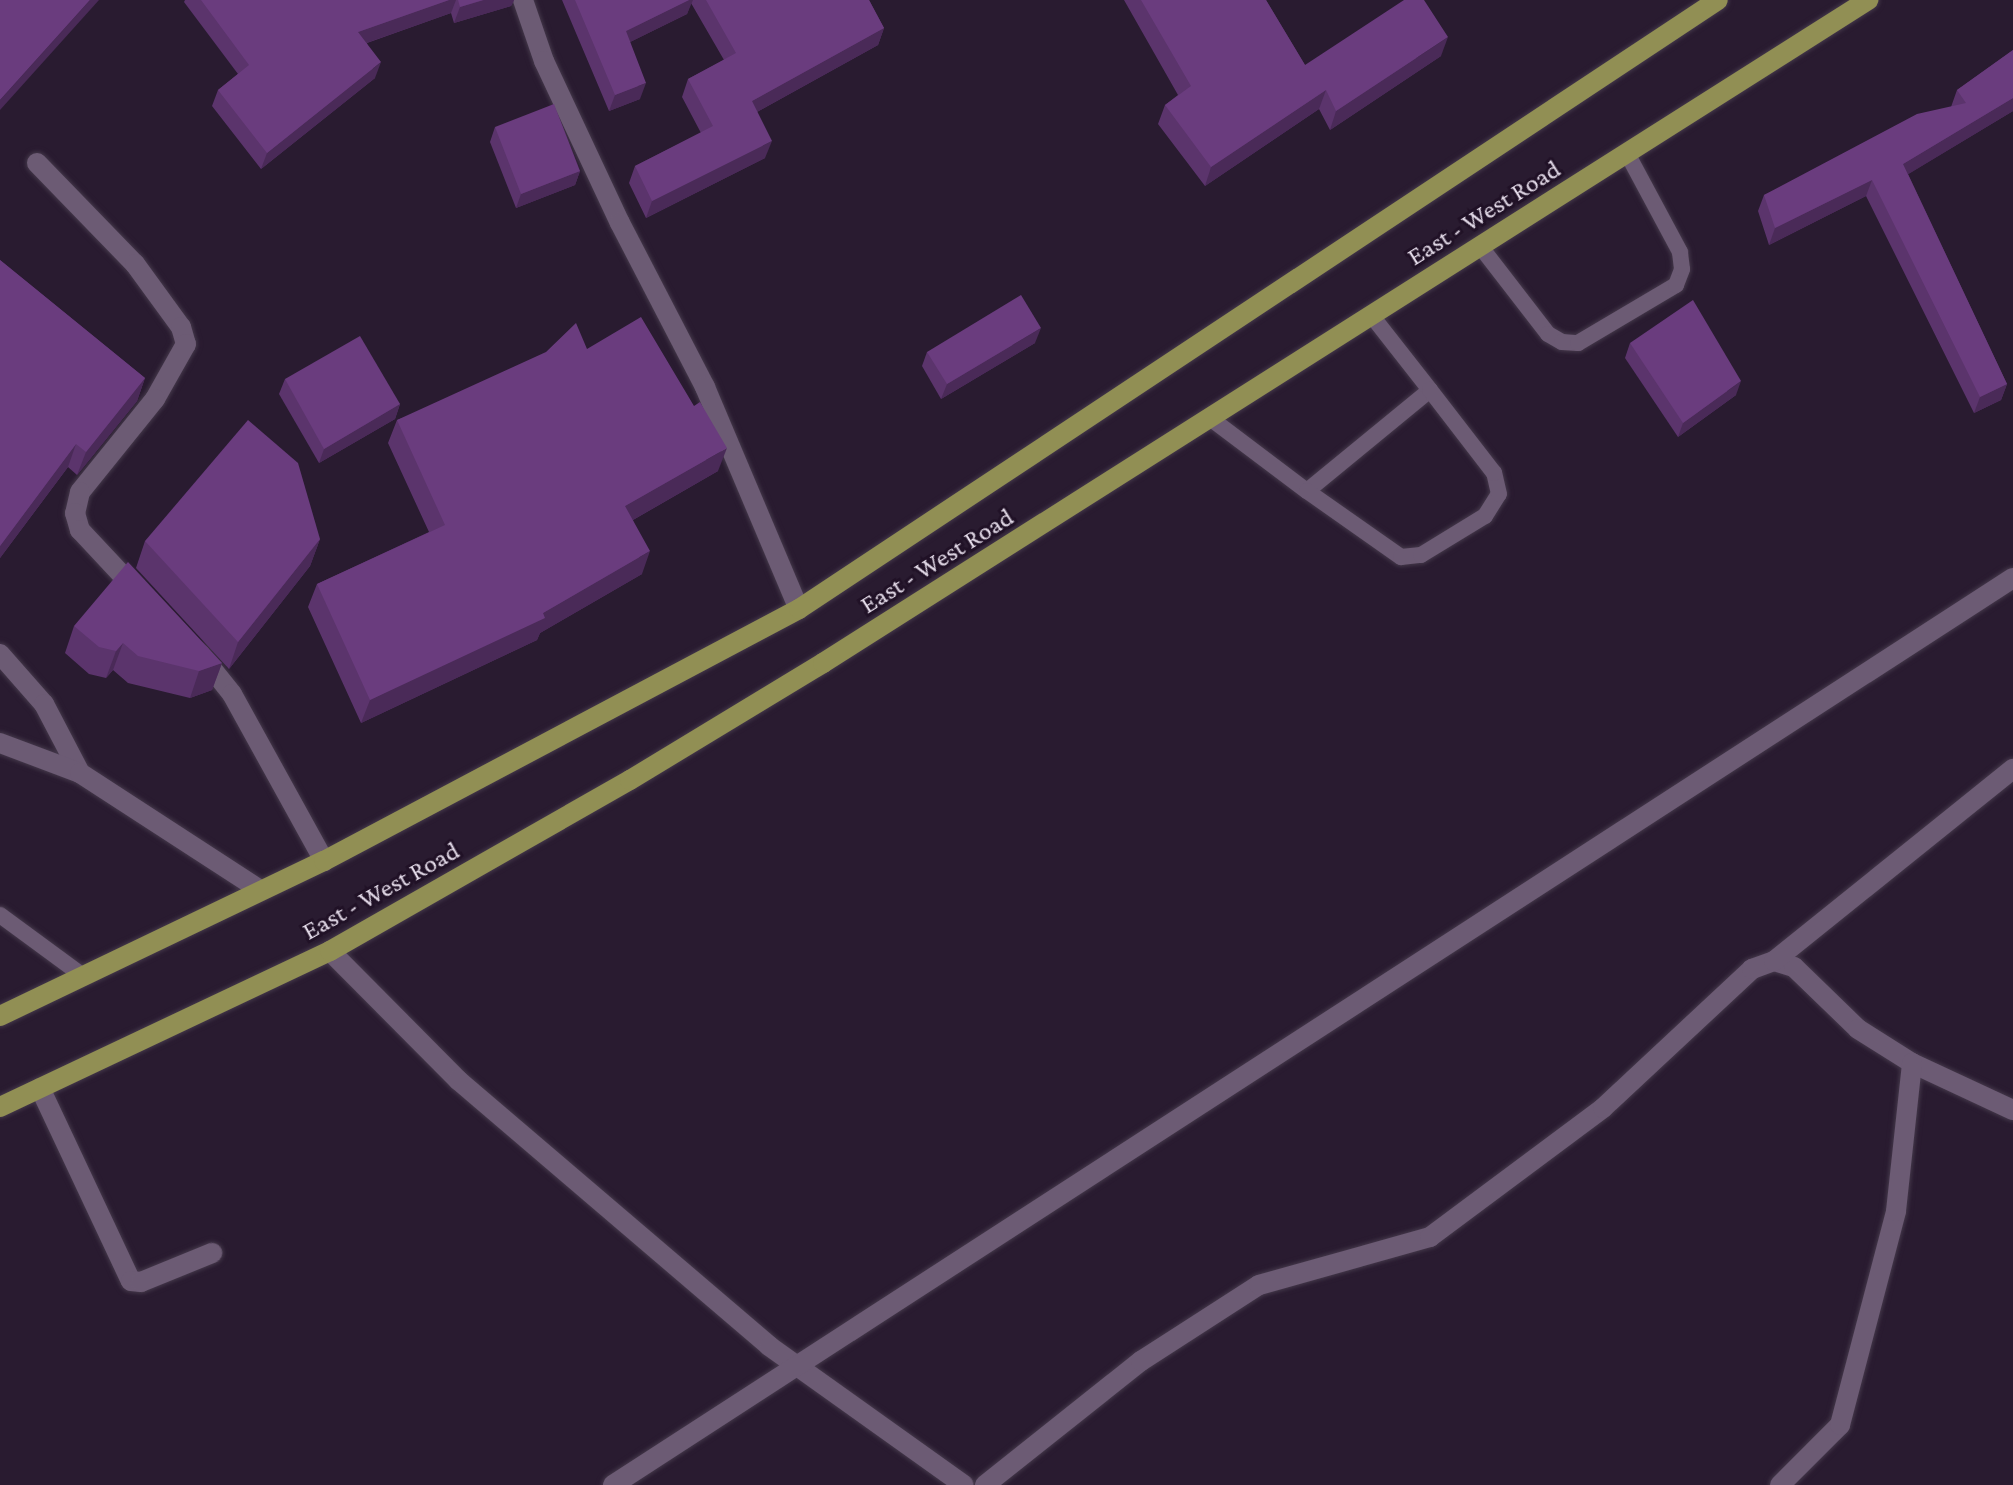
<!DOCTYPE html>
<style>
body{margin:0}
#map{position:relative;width:2013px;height:1485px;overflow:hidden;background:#291b30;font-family:"Crimson Pro",serif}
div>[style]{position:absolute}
.roads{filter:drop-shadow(0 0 2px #44384a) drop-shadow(0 0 2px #44384a)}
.lane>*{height:16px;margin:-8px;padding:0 8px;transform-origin:8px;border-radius:8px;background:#6c5b74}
.street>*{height:20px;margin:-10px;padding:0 10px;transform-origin:10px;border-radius:10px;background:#6c5b74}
.primary>*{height:20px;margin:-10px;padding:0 10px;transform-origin:10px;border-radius:10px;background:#918f54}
.wall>*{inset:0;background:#5b346c}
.shaded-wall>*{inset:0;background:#4a2a58}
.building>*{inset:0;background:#6a3c7e}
span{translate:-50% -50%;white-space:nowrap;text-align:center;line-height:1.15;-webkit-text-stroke:6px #201126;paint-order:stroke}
.street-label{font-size:26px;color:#e3dae8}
</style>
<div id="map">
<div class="roads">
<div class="lane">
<div style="left:1480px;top:246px;width:111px;rotate:52.3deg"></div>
<div style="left:1548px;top:334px;width:16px;rotate:30deg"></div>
<div style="left:1562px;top:342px;width:16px;rotate:4deg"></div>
<div style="left:1578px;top:343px;width:114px;rotate:-30.6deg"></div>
<div style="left:1676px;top:285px;width:17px;rotate:-69deg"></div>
<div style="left:1682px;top:269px;width:17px;rotate:-97deg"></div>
<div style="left:1680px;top:252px;width:112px;rotate:-118.2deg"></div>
<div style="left:1210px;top:418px;width:121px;rotate:37deg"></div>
<div style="left:1307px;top:491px;width:159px;rotate:-39.4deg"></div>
<div style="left:1430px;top:390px;width:94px;rotate:-128.1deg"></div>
<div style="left:1307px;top:491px;width:115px;rotate:35.1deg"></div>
<div style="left:1401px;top:557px;width:20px;rotate:-6deg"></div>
<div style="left:1421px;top:555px;width:75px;rotate:-31.4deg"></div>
<div style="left:1485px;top:516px;width:26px;rotate:-58deg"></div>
<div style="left:1499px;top:494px;width:22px;rotate:-103deg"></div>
<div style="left:1494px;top:473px;width:105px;rotate:-127.6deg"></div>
<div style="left:0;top:915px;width:103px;rotate:36.3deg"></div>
</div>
<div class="street">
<div style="left:523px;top:0;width:65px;rotate:71deg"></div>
<div style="left:544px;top:61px;width:179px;rotate:64.9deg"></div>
<div style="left:620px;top:223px;width:185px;rotate:62.6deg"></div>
<div style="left:705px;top:387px;width:241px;rotate:67.1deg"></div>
<div style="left:37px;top:163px;width:141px;rotate:45.9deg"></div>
<div style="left:135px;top:264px;width:78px;rotate:53.9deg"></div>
<div style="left:181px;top:327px;width:18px;rotate:74deg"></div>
<div style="left:186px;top:344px;width:63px;rotate:119.4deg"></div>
<div style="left:155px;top:399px;width:119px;rotate:128.9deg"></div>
<div style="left:80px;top:492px;width:22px;rotate:103deg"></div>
<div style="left:75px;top:513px;width:18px;rotate:74deg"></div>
<div style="left:80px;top:530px;width:85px;rotate:46.9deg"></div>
<div style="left:0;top:654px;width:67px;rotate:48.7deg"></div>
<div style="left:44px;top:704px;width:78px;rotate:62.4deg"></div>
<div style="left:200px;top:654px;width:51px;rotate:51.3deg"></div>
<div style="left:232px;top:694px;width:191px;rotate:61.1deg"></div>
<div style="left:0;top:743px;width:85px;rotate:20.6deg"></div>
<div style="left:80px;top:773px;width:215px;rotate:33deg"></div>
<div style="left:330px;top:951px;width:182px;rotate:45.2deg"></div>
<div style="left:458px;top:1080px;width:409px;rotate:40.5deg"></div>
<div style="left:769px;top:1346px;width:239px;rotate:35.5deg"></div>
<div style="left:1774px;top:961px;width:21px;rotate:17deg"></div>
<div style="left:1794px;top:967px;width:89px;rotate:44.1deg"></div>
<div style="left:1858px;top:1029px;width:64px;rotate:32.2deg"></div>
<div style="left:1912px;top:1063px;width:111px;rotate:25deg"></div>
<div style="left:40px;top:1088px;width:213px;rotate:64.8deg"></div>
<div style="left:131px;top:1281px;width:10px;rotate:6deg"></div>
<div style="left:141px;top:1282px;width:77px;rotate:-22.2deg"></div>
<div style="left:613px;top:1485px;width:1668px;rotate:-32.94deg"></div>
<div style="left:985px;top:1485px;width:199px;rotate:-38.5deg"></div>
<div style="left:1141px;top:1361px;width:140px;rotate:-32.8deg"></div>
<div style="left:1259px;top:1285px;width:178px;rotate:-15.7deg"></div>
<div style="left:1430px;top:1237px;width:216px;rotate:-36.7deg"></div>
<div style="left:1603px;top:1108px;width:204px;rotate:-43deg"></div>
<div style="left:1752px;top:969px;width:23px;rotate:-20deg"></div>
<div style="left:1774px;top:961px;width:307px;rotate:-38.8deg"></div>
<div style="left:1780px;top:1485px;width:85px;rotate:-45deg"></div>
<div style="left:1840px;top:1425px;width:221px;rotate:-75.3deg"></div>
<div style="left:1896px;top:1211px;width:149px;rotate:-83.8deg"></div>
</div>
<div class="primary">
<div style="left:0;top:1016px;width:359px;rotate:-25.6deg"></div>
<div style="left:324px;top:861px;width:538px;rotate:-27.95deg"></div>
<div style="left:799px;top:609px;width:1102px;rotate:-33.53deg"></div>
<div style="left:0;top:1107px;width:365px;rotate:-25.3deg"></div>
<div style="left:330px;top:951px;width:345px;rotate:-29.7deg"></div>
<div style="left:630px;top:780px;width:226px;rotate:-31.2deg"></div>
<div style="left:823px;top:663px;width:1238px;rotate:-32.39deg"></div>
</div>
</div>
<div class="wall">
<div style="clip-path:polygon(185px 0,514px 0,511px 6px,454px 23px,451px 13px,367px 43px,375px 78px,261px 169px,212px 106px,218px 90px,238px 74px,184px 2px)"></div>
<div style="clip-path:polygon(562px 0,869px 0,884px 28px,878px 45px,757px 112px,765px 158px,646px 218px,629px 183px,635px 166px,701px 133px,682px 97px,688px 79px,724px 60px,691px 3px,687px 14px,630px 42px,640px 99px,609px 111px)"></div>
<div style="clip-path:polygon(1124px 0,1266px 0,1305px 65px,1441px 56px,1330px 130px,1319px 109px,1205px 186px,1158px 124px,1165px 105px,1178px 95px)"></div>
<div style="clip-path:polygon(2013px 50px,2013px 111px,1908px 174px,2007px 384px,2001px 400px,1974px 413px,1866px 196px,1769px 245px,1758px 211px,1764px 195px,1951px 107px,1957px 90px)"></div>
<div style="clip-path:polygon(495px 127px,580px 171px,575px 185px,516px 208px,490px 142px)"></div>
<div style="clip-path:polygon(0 260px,145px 378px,137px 401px,77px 475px,68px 467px,0 558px)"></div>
<div style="clip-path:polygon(1035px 343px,941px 399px,922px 366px,927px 352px)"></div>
<div style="clip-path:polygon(1630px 343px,1736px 395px,1678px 437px,1625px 358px)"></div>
<div style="clip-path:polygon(587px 349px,718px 471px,633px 520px,642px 574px,540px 633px,537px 640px,361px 723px,308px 607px,317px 584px,429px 532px,388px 443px,397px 420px)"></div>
<div style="clip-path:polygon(285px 379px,400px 404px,395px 419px,319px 463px,279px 394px)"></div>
<div style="clip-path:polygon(320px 539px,310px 566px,229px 669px,136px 568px,145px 541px)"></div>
<div style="clip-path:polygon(74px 626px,222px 663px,212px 690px,190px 698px,128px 683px,113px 670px,106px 678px,89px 674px,65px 653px)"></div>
</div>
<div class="shaded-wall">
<div style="clip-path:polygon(90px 0,99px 0,0 110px,0 100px)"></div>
<div style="clip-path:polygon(449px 0,456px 0,451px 13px,352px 48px,358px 32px)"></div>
<div style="clip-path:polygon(484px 0,514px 0,511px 6px,454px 23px,460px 7px)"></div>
<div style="clip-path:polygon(689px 0,693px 0,687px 14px,620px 47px,626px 31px)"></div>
<div style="clip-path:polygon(884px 28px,878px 45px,746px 118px,752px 101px)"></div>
<div style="clip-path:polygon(1448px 37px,1441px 56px,1330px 130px,1336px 111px)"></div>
<div style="clip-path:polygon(381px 62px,375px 78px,261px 169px,267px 153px)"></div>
<div style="clip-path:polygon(646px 83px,640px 99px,609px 111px,615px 95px)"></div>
<div style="clip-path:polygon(1326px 90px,1319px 109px,1205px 186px,1211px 167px)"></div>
<div style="clip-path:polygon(2013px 98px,2013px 111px,1897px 181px,1903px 164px)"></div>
<div style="clip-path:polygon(772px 141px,765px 158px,646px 218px,652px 201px)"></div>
<div style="clip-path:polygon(580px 171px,575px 185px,516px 208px,521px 194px)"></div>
<div style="clip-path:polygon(1872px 180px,1866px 196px,1769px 245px,1775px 228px)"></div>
<div style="clip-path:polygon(1041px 328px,1035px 343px,941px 399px,947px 384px)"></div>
<div style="clip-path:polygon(145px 378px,137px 401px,77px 475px,86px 452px)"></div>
<div style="clip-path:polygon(1741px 381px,1736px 395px,1678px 437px,1683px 423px)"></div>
<div style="clip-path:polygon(2007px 384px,2001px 400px,1974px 413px,1980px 397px)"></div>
<div style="clip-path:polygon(400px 404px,395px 419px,319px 463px,324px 449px)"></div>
<div style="clip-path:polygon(76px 444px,68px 467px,0 558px,0 546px)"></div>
<div style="clip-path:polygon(727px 448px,718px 471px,617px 529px,625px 506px)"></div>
<div style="clip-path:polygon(320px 539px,310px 566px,229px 669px,238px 642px)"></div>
<div style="clip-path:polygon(650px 551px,642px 574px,540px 633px,537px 640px,361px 723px,370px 700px,543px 613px)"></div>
<div style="clip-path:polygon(123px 643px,113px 670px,106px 678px,116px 651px)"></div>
<div style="clip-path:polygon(222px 663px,212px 690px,190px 698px,199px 671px)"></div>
</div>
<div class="building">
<div style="clip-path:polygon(0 0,90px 0,0 100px)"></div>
<div style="clip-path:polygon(201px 0,449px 0,358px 32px,381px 62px,267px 153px,218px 90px,249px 65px)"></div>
<div style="clip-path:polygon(458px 0,483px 0,460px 7px)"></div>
<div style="clip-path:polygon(575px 0,689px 0,626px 31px,646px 83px,615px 95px)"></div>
<div style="clip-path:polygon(706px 0,869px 0,884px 28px,752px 101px,772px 141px,652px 201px,635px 166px,713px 126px,688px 79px,736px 53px)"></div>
<div style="clip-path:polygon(1141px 0,1266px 0,1305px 65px,1404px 0,1424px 0,1448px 37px,1336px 111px,1326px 90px,1211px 167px,1165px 105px,1191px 86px)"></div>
<div style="clip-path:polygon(2013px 50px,2013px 98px,1903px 164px,2007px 384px,1980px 397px,1872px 180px,1775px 228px,1764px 195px,1917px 114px,1966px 103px,1957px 90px)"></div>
<div style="clip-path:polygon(554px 104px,580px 171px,521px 194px,495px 127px)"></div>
<div style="clip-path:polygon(0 260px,145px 378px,86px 452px,76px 444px,0 546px)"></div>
<div style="clip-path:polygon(1021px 295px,1041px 328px,947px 384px,927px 352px)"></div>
<div style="clip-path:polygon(1693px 300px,1741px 381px,1683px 423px,1630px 343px)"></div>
<div style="clip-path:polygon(641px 317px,694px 406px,700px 402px,727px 448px,625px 506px,650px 551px,543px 613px,545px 618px,370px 700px,317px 584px,445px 525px,397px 420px,546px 352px,576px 323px,587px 349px)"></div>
<div style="clip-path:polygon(360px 336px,400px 404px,324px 449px,285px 379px)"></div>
<div style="clip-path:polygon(248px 420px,298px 463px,320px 539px,238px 642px,145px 541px)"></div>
<div style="clip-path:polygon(128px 562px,222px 663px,199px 671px,138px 656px,123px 643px,116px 651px,99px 647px,74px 626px)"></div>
</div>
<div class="street-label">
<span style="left:1484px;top:213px;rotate:-32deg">East - West Road</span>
<span style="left:937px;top:561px;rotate:-32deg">East - West Road</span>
<span style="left:381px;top:891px;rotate:-29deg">East - West Road</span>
</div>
</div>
